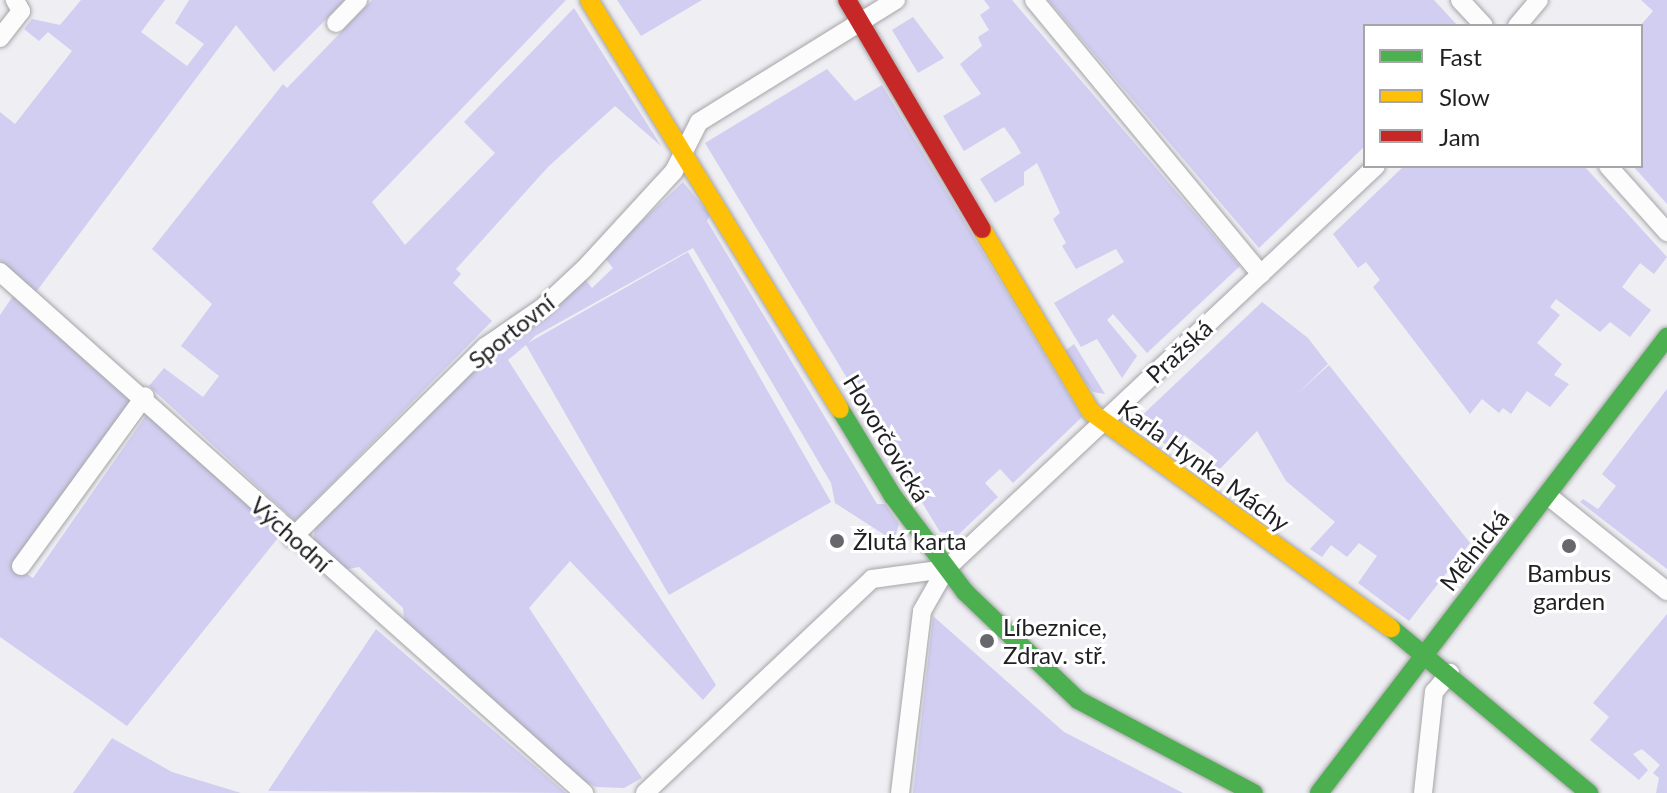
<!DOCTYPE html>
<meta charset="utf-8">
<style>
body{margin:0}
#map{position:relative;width:1667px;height:793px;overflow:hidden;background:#eeeef3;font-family:Lato,sans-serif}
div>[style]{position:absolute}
.green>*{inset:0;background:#d1cef1}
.roads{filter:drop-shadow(0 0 2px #a5a5a8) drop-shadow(0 0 2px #a5a5a8)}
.street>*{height:18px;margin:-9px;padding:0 9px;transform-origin:9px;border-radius:9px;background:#fcfcfd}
.fast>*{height:18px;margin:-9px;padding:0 9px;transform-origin:9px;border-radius:9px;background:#4caf50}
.slow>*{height:18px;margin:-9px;padding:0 9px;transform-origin:9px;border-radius:9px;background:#ffc107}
.jam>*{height:18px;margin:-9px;padding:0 9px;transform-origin:9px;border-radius:9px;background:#c62828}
.dots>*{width:22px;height:22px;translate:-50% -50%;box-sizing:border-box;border:4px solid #fff;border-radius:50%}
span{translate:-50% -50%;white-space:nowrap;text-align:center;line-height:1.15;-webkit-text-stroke:6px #fff;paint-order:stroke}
.street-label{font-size:24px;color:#201f22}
.poi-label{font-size:24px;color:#201f22}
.left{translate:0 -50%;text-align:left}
.legend{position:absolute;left:1363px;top:24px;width:280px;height:144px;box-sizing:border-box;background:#fff;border:2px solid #a6a5a7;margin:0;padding:10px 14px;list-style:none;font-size:24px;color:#201f22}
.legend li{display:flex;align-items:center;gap:16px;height:40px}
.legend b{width:40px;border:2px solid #a6a5a7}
</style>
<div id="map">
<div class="green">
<div style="clip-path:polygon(81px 0,165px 0,141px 32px,187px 66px,204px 44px,175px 23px,189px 0,345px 0,274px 72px,236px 25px,36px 292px,0 261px,0 112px,15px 124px,72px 51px,48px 32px,39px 41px,24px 29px,32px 19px,60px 25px)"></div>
<div style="clip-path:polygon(372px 0,566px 0,372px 202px,405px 245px,495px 153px,464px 122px,574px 8px,661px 146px,615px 106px,548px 167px,456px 269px,461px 274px,453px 283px,492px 321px,295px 521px,149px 386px,164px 368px,203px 397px,219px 376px,181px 346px,212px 304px,152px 249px,283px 84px,287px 88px)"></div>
<div style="clip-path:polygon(617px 0,702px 0,641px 36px)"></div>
<div style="clip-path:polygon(984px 0,1012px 0,1240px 266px,1147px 353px,1113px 314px,1107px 320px,1137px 356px,1122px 378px,1097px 339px,1081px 347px,1054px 303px,1124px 262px,1116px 249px,1076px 269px,1062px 246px,1066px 243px,1053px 219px,1060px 213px,1037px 163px,1024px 172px,1024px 185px,995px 203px,980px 179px,1021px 153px,1014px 141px,1004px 127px,964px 151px,943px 116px,981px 94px,960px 64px,982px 46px,978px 37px,989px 30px,980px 15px,990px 8px)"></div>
<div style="clip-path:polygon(1048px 0,1434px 0,1458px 26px,1365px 26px,1365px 146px,1259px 248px)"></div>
<div style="clip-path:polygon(1641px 0,1667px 0,1667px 204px,1633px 166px,1641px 166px,1640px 26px,1653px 11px)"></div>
<div style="clip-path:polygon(913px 17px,944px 58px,918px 73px,892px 30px)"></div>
<div style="clip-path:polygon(827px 69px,855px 101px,882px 85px,1082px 417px,1013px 483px,1000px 469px,985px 483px,998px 497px,958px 535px,940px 532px,705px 143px)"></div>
<div style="clip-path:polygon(1404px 166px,1584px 166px,1667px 257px,1654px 274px,1640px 263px,1622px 287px,1651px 310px,1630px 337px,1610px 322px,1600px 332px,1556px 299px,1550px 307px,1560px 315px,1537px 343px,1562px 364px,1554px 375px,1569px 384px,1550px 407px,1527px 391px,1511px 414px,1503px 408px,1499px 413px,1482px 399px,1470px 414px,1373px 287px,1380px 280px,1366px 262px,1358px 268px,1333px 234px)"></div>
<div style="clip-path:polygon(683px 182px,710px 215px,707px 221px,877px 504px,885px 504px,899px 524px,894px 541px,835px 503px,831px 483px,693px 248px,535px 336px,528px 343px,688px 252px,831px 502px,669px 595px,526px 345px,508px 360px,716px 685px,703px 700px,570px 561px,529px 608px,642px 778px,624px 788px,596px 787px,570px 774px,405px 628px,403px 608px,359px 567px,343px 570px,313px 541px,315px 528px,485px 356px,584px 278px,592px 288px,613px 268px,604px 257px)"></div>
<div style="clip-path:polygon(13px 296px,133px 398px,15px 566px,33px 578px,149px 411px,282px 533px,127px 726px,0 637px,0 315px)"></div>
<div style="clip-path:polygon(1262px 302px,1308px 338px,1328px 364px,1296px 395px,1329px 365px,1470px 543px,1409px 621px,1358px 583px,1377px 556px,1359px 543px,1347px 557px,1331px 545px,1322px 557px,1310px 549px,1335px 522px,1286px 481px,1257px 431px,1212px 477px,1204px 472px,1214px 457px,1184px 435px,1173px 450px,1135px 422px)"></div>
<div style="clip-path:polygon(1074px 344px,1105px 394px,1093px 392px,1062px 353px)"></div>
<div style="clip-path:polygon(1667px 389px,1667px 569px,1580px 502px,1583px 499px,1598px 509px,1616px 486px,1602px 474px)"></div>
<div style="clip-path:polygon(1667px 614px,1667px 793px,1656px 793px,1659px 778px,1653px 773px,1660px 765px,1642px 749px,1633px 754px,1648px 770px,1639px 780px,1590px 740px,1609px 717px,1593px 703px)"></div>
<div style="clip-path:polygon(933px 616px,1064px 732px,1183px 793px,913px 793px)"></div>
<div style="clip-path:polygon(376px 629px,566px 793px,268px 791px)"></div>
<div style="clip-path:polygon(112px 738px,172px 772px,241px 793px,73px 793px)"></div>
</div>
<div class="roads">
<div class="street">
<div style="left:1034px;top:0;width:356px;rotate:50.4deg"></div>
<div style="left:1460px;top:0;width:35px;rotate:47deg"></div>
<div style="left:336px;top:23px;width:32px;rotate:-46deg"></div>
<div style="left:1517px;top:26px;width:34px;rotate:-50deg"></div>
<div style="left:0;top:38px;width:34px;rotate:-52deg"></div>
<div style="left:21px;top:11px;width:13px;rotate:-119deg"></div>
<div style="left:1608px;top:166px;width:89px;rotate:48.2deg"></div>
<div style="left:0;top:272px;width:783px;rotate:41.74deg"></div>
<div style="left:1547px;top:495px;width:154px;rotate:38.7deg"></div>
<div style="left:292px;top:538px;width:272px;rotate:-44.7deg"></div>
<div style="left:485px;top:347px;width:69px;rotate:-34.4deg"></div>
<div style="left:542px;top:308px;width:57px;rotate:-42.9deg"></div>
<div style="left:584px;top:269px;width:133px;rotate:-47.4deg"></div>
<div style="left:674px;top:171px;width:55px;rotate:-63deg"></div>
<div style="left:699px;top:122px;width:232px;rotate:-31.8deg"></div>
<div style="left:21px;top:566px;width:210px;rotate:-53.9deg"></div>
<div style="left:645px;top:793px;width:312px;rotate:-43.3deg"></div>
<div style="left:872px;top:579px;width:75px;rotate:-7.7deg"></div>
<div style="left:900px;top:793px;width:183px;rotate:-83.1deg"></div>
<div style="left:922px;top:611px;width:48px;rotate:-60.3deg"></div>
<div style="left:946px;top:569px;width:589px;rotate:-43.14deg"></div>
<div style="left:1423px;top:793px;width:102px;rotate:-83.8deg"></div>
<div style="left:1434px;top:692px;width:25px;rotate:-50deg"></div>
</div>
<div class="fast">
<div style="left:840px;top:409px;width:102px;rotate:58.7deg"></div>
<div style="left:893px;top:496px;width:120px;rotate:53.1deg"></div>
<div style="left:965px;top:592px;width:156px;rotate:43.7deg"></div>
<div style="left:1078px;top:700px;width:199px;rotate:27.9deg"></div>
<div style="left:1391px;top:628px;width:258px;rotate:39.8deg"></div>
<div style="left:1319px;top:793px;width:574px;rotate:-52.65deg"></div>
</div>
<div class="slow">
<div style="left:589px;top:0;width:480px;rotate:58.5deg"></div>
<div style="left:982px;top:229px;width:213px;rotate:59.2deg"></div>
<div style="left:1091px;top:412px;width:370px;rotate:35.8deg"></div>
</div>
<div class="jam">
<div style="left:847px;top:0;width:266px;rotate:59.5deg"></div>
</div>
</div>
<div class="dots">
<div style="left:837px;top:541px;background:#68676b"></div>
<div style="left:1569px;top:546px;background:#68676b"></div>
<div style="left:987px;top:641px;background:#68676b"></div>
</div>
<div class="street-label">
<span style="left:511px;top:331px;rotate:-39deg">Sportovní</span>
<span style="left:1179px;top:351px;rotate:-43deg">Pražská</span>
<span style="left:887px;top:438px;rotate:59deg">Hovorčovická</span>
<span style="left:1204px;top:465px;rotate:36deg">Karla Hynka Máchy</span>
<span style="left:291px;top:534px;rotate:42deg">Východní</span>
<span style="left:1474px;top:550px;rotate:-52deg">Mělnická</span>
</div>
<div class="poi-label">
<span class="left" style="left:853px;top:541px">Žlutá karta</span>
<span style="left:1569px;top:587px">Bambus<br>garden</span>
<span class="left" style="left:1003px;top:641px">Líbeznice,<br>Zdrav. stř.</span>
</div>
<ul class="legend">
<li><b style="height:10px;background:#4caf50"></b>Fast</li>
<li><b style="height:10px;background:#ffc107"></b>Slow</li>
<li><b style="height:10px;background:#c62828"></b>Jam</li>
</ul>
</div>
